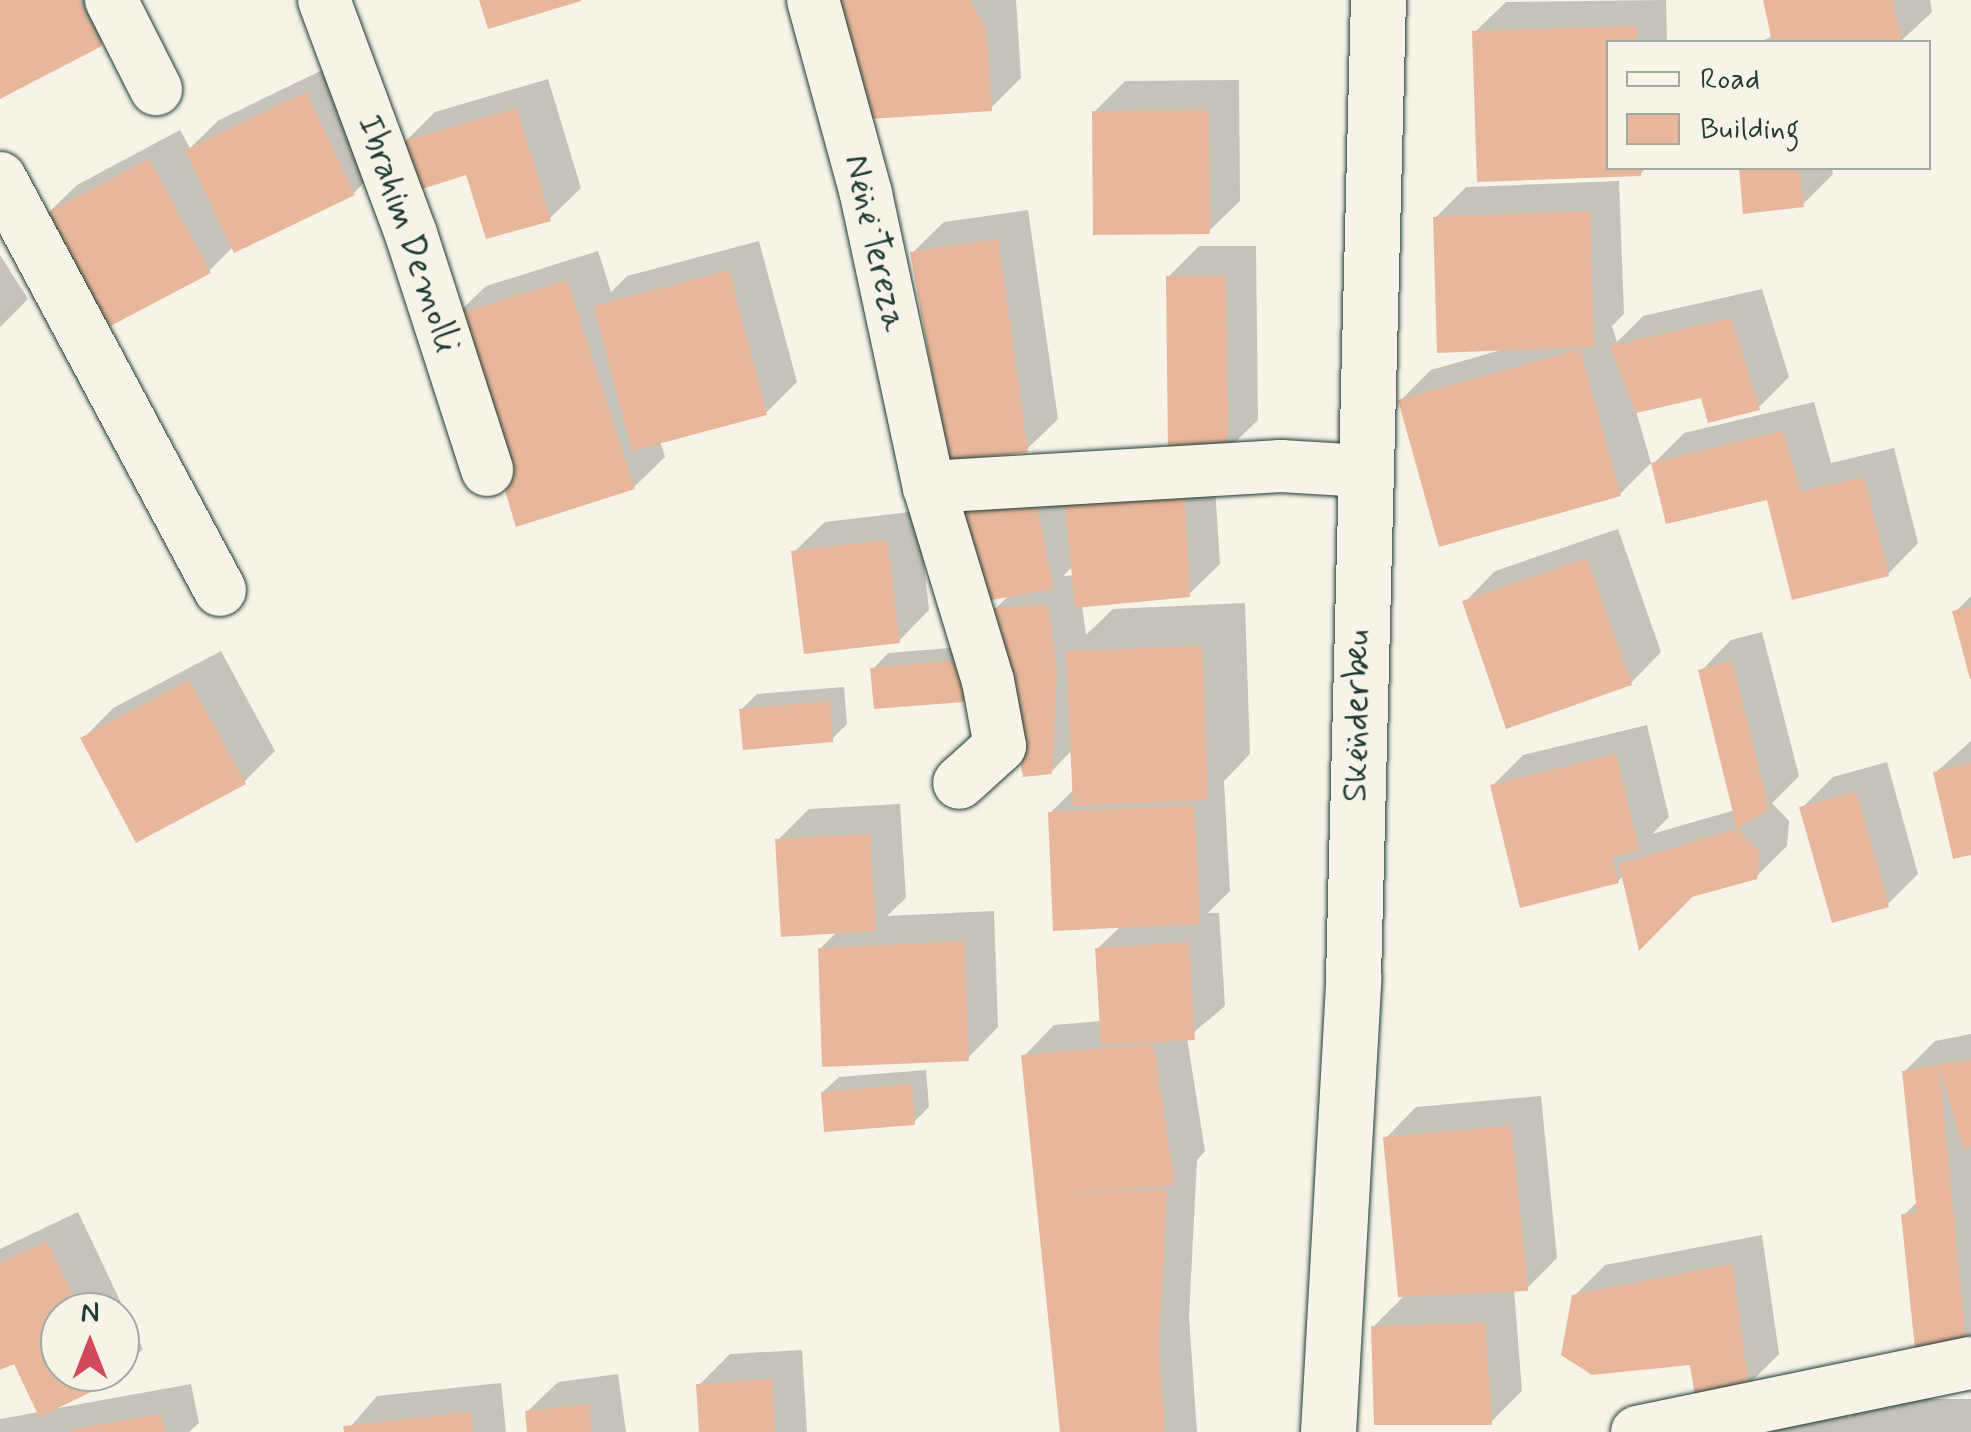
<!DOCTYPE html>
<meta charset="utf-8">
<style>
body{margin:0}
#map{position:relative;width:1971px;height:1432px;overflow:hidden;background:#f7f3e8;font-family:Mynerve,sans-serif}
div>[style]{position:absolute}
.shadow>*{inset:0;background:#0003}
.building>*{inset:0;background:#e8b69a}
.roads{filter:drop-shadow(0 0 2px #1f3d34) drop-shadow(0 0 2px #1f3d34)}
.street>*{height:52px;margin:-26px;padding:0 26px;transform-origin:26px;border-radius:26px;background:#f7f3e8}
.secondary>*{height:55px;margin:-27.5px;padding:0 27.5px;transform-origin:27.5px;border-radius:27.5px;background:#f7f3e8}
span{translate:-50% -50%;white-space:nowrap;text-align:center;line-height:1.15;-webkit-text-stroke:10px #f7f3e8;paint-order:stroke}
.street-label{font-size:35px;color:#1f3d34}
.legend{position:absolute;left:1606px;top:40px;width:325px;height:130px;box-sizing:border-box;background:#f7f3e8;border:2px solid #a1aaa0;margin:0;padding:12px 18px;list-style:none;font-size:30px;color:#1f3d34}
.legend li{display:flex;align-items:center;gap:20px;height:50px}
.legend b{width:50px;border:2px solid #a1aaa0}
.north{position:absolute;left:40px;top:1292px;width:100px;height:100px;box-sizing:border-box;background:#f7f3e8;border:2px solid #a1aaa0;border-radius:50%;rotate:0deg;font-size:28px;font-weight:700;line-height:40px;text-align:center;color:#1f3d34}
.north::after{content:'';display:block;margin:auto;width:35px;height:45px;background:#d1495b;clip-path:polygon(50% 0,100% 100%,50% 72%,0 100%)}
</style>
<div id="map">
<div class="shadow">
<div style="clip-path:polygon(0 0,125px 0,132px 13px,101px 44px,0 96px)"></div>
<div style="clip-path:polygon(836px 0,1016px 0,1021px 78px,990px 109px)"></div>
<div style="clip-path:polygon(1666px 0,1667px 42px,1608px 42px,1608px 168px,1646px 168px,1640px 174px,1480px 179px,1475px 32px,1506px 2px)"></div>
<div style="clip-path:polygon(1765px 0,1930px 0,1932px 12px,1900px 42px,1759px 42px,1773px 36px)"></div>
<div style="clip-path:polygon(337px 63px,385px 162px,354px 193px,234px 246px,209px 271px,46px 215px,77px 185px,180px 130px,190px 148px,219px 120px)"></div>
<div style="clip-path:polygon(548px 79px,581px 188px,550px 218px,404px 143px,435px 112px)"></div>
<div style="clip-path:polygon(1239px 80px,1240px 201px,1209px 231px,1094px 112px,1125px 81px)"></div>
<div style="clip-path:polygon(1742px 168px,1832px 168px,1833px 174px,1802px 205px,1746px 211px)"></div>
<div style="clip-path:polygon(1619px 181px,1624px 314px,1612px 326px,1617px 342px,1643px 316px,1762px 289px,1789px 377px,1758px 408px,1703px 395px,1636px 411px,1651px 463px,1620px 494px,1400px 401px,1431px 370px,1501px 350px,1435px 218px,1466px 187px)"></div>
<div style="clip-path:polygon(1028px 210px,1058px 419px,1027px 449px,913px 252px,944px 222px)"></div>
<div style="clip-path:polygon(759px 241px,797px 382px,766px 413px,660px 441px,665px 457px,634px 487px,455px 316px,486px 286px,598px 251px,611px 292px,627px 276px)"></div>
<div style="clip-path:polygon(1199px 246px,1256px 246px,1258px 420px,1227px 450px,1168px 277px)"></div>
<div style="clip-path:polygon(0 255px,28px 299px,0 327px)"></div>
<div style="clip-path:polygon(1814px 402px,1831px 463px,1894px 448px,1918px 543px,1888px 574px,1769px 497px,1653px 464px,1684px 433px)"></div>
<div style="clip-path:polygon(evenodd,1213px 457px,1220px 564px,1189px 594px,1082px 605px,1086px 635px,1113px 609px,1245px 603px,1250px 754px,1224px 781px,1230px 891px,1208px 913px,1219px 913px,1225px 1006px,1187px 1038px,1205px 1151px,1197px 1160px,1189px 1317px,1197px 1432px,1063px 1432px,1024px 1056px,1054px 1025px,1102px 1021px,1097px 949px,1121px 926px,1050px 813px,1075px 788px,1073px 749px,1051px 772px,995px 609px,1010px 594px,963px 505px,1213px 457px,1074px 565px,1075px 575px,1063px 576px,1074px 565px)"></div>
<div style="clip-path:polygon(918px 511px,929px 610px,899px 641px,794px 552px,825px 522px)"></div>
<div style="clip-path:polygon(1618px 529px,1661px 652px,1631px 683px,1465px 602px,1495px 571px)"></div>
<div style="clip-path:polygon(1971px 596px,1971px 674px,1955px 612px)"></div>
<div style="clip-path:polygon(1762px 632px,1799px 776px,1772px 803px,1789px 821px,1787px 846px,1756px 877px,1624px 875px,1618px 881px,1492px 786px,1523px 755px,1647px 725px,1669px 817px,1652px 834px,1735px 810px,1701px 671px,1731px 640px)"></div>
<div style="clip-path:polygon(975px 646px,978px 684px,963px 700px,873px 669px,888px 653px)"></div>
<div style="clip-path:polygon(221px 651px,275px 751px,244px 782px,83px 739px,113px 708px)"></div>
<div style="clip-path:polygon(844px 687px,847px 724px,832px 739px,741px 710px,757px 694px)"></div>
<div style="clip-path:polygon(1971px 741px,1971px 852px,1936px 772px)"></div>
<div style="clip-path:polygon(1887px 762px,1918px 874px,1888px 904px,1802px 808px,1833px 777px)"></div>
<div style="clip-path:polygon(900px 804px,906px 898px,887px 916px,994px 911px,998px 1027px,968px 1058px,820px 949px,838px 931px,778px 840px,809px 809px)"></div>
<div style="clip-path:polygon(1971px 1034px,1971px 1336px,1965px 1341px,1904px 1215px,1918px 1201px,1905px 1071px,1935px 1041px)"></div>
<div style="clip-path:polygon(926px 1070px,929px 1107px,914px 1122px,823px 1092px,839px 1077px)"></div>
<div style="clip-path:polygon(1541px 1096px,1557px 1258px,1527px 1288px,1514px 1289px,1522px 1391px,1491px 1422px,1373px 1327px,1406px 1294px,1386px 1138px,1416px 1107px)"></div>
<div style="clip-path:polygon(78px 1212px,143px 1349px,120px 1372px,120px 1312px,60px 1312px,60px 1372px,120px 1372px,53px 1409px,191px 1384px,199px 1423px,189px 1432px,0 1432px,0 1419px,39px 1412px,15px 1360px,0 1367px,0 1249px)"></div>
<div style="clip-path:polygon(1762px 1235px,1779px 1354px,1748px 1385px,1574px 1296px,1605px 1265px)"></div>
<div style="clip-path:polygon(802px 1350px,807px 1432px,702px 1432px,699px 1385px,730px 1354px)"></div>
<div style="clip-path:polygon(618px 1374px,626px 1432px,530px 1432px,527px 1412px,558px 1382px)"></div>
<div style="clip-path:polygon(501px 1383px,506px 1432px,346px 1432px,377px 1396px)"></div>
<div style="clip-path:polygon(1868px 1399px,1971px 1399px,1971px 1432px,1664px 1432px,1846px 1402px,1849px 1418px)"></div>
</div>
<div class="building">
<div style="clip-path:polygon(0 0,79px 0,102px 46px,0 99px)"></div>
<div style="clip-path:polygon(479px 0,581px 0,581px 1px,488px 29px)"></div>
<div style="clip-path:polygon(833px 0,970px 0,986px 29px,992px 111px,870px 119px)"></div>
<div style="clip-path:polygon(1763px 0,1893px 0,1902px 42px,1772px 42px)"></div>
<div style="clip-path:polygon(1636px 26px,1637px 42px,1608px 42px,1608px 168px,1641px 168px,1641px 176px,1477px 182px,1472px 31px)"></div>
<div style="clip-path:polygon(306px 92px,355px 195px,234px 253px,185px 150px)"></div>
<div style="clip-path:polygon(517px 108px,551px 221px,486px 239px,466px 175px,416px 191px,401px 142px)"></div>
<div style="clip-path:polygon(1209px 110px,1210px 234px,1093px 235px,1092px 111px)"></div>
<div style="clip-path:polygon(149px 159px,211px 273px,105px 329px,43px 215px)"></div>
<div style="clip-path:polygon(1739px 168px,1799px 168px,1804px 207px,1743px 214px)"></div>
<div style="clip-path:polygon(1590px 211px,1594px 347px,1437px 353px,1433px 217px)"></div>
<div style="clip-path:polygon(998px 239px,1028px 452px,948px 461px,910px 252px)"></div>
<div style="clip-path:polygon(729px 270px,767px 415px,632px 451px,594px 306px)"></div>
<div style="clip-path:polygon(1166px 276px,1226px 276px,1228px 453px,1168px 454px)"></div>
<div style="clip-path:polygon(567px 280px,635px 489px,516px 527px,452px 316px)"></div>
<div style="clip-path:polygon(1731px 318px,1760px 410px,1708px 423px,1701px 398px,1636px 413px,1610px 346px)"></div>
<div style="clip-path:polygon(1580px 349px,1621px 496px,1439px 547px,1398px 400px)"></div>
<div style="clip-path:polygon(1783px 431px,1801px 492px,1864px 477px,1889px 576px,1792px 600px,1767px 500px,1666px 524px,1651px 463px)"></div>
<div style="clip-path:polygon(1184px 486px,1190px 597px,1075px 608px,1064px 495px)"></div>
<div style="clip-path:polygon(1035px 491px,1053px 589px,979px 602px,961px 504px)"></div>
<div style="clip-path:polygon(887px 540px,900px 643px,804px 654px,791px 551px)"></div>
<div style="clip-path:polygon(1587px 558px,1632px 685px,1506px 729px,1462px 601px)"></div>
<div style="clip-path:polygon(1048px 605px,1057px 672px,1052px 774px,1023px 777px,992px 608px)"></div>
<div style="clip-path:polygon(1971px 607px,1971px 679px,1970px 679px,1952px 611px)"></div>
<div style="clip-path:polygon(1202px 646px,1208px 800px,1073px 806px,1066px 651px)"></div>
<div style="clip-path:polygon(961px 660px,964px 702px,874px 709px,870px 668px)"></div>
<div style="clip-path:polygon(1732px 661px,1769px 809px,1737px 829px,1698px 670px)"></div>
<div style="clip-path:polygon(189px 680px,246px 784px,136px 843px,80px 738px)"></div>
<div style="clip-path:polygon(830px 701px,833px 742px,743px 750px,739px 709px)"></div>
<div style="clip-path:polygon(1616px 754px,1639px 850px,1612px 857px,1619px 883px,1520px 908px,1490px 785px)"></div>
<div style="clip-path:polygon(1971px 763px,1971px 855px,1953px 859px,1933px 772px)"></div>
<div style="clip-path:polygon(1856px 792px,1889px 907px,1832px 923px,1799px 807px)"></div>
<div style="clip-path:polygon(1194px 805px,1200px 924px,1053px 931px,1048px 812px)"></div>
<div style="clip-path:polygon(1737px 829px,1760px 852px,1757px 879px,1692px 897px,1639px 951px,1619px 864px)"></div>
<div style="clip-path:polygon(870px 834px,876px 931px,781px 937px,775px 839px)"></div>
<div style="clip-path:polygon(964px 941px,969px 1061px,822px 1067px,818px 948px)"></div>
<div style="clip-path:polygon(1189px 942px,1195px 1040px,1101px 1045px,1095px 948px)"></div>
<div style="clip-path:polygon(1153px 1044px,1175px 1185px,1057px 1195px,1167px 1189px,1159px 1349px,1165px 1432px,1060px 1432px,1021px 1055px)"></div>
<div style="clip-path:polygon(1971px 1060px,1971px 1147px,1963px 1148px,1939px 1066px,1966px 1344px,1915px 1349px,1901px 1214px,1917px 1213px,1902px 1071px)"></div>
<div style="clip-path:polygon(912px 1084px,915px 1125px,824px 1132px,821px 1092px)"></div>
<div style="clip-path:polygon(1511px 1126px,1528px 1291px,1398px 1297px,1383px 1137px)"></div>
<div style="clip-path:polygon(47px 1241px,81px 1312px,60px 1312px,60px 1372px,109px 1372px,114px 1381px,39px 1417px,14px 1364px,0 1370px,0 1263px)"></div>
<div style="clip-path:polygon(1732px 1264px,1749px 1387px,1695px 1396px,1690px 1365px,1592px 1375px,1561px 1355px,1572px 1295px)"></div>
<div style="clip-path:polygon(1485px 1323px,1492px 1425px,1374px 1425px,1371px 1326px)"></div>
<div style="clip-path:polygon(772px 1379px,775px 1432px,699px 1432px,696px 1384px)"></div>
<div style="clip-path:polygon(588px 1404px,592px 1432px,527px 1432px,525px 1411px)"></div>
<div style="clip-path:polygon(471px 1412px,473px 1432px,344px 1432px,343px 1426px)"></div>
<div style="clip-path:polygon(161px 1414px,165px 1432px,71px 1432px,70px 1430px)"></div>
</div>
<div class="roads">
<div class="street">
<div style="left:111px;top:0;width:100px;rotate:63.2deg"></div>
<div style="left:324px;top:0;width:250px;rotate:69.6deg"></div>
<div style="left:411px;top:234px;width:248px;rotate:72.1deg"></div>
<div style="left:813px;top:0;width:201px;rotate:74.7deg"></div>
<div style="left:866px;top:194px;width:300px;rotate:77.9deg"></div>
<div style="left:929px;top:487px;width:203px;rotate:73.1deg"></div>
<div style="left:988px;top:681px;width:66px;rotate:79.5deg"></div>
<div style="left:1000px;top:746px;width:55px;rotate:137.9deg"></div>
<div style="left:0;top:178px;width:467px;rotate:61.9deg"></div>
<div style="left:929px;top:487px;width:353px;rotate:-3.4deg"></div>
<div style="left:1281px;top:466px;width:83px;rotate:3.4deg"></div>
<div style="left:1637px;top:1432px;width:341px;rotate:-11.7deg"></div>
</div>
<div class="secondary">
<div style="left:1328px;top:1432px;width:455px;rotate:-86.8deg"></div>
<div style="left:1353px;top:978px;width:978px;rotate:-88.54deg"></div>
</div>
</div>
<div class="street-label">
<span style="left:408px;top:234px;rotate:71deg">Ibrahim Demolli</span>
<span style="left:875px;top:243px;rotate:77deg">Nënë Tereza</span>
<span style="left:1357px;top:716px;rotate:-89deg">Skënderbeu</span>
</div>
<ul class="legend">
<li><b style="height:12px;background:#f7f3e8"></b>Road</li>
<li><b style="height:28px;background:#e8b69a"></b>Building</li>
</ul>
<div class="north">N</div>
</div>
